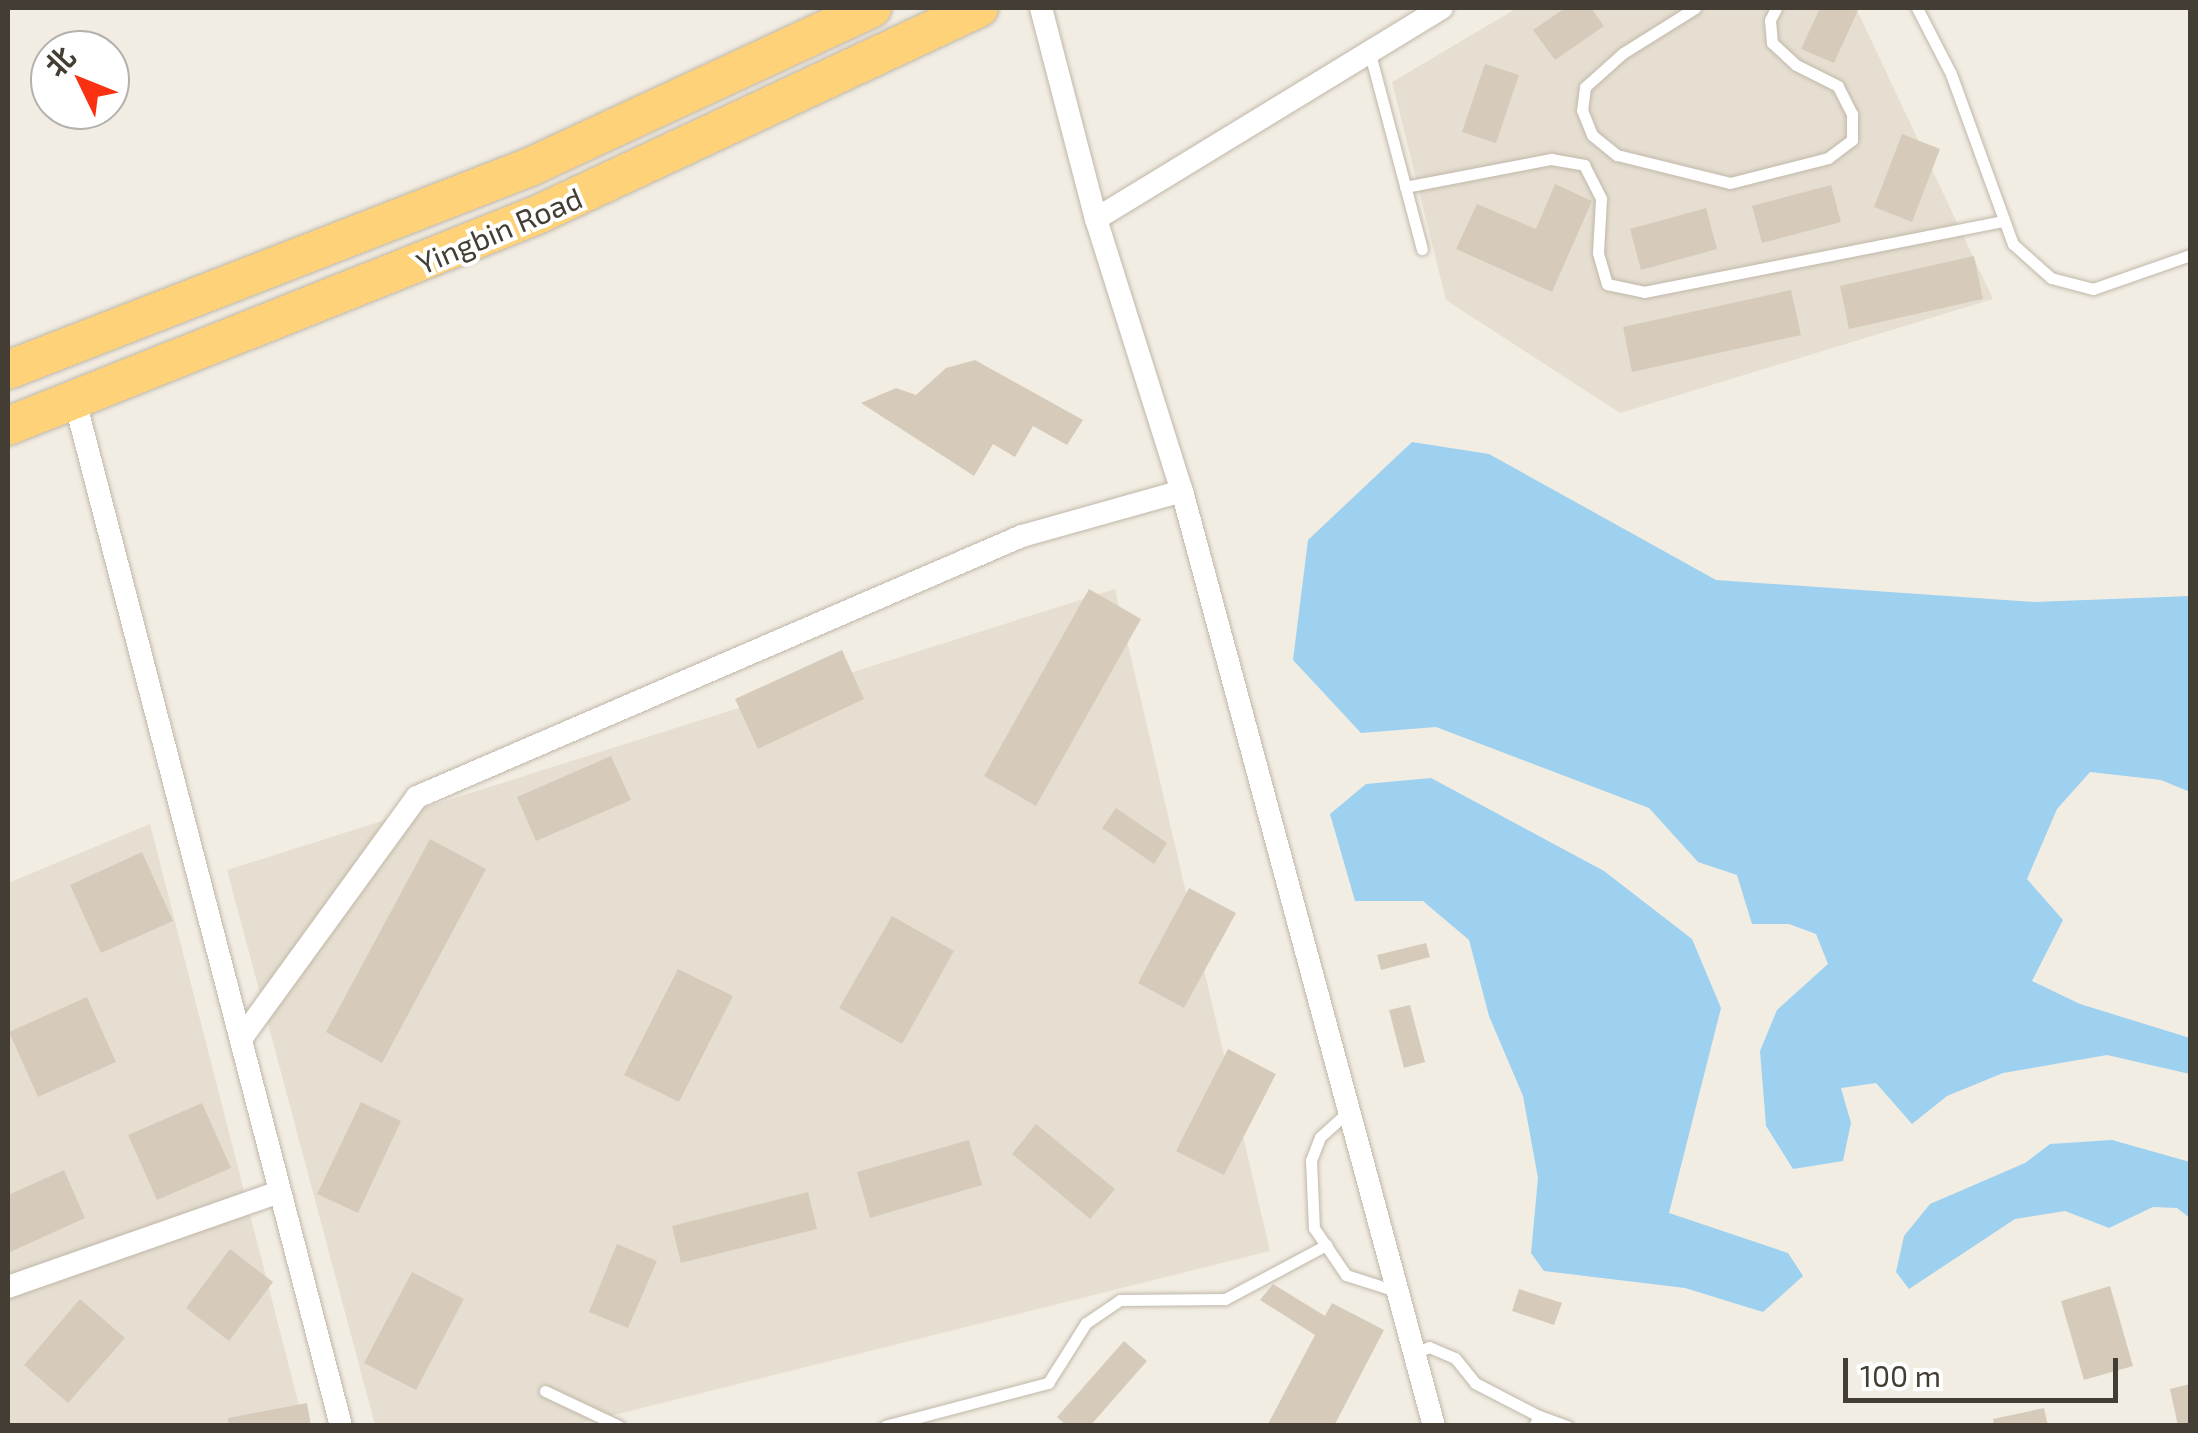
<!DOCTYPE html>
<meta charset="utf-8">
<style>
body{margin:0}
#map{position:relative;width:2198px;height:1433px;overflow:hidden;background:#f2ede3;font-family:"Exo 2","Noto Sans SC",sans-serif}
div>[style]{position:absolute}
.residential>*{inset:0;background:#e6dfd1}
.water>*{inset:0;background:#9ed0f0}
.building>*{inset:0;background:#d6cbbb}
.roads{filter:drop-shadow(0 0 2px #c0b7a9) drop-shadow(0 0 2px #c0b7a9)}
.service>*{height:11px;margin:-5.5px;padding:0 5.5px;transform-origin:5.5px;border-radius:5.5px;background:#fff}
.minor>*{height:22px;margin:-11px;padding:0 11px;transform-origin:11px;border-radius:11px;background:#fff}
.trunk>*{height:38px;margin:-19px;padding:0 19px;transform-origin:19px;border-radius:19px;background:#fed278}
span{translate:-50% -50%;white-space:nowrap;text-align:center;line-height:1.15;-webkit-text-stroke:8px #fff;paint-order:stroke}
.street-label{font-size:30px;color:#433d33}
.frame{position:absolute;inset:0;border:10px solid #433d33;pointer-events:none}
.north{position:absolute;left:30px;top:30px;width:100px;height:100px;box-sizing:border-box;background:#fff;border:2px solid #b4b1ad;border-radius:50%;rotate:313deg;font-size:28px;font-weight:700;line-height:40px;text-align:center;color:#433d33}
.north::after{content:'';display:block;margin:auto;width:35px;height:45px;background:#fa3012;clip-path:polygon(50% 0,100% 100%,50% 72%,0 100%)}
.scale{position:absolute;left:1843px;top:1358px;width:275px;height:45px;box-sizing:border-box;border:5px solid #433d33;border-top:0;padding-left:12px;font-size:30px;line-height:35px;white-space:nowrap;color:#433d33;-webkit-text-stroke:8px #fff;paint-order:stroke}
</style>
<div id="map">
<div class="residential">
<div style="clip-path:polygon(1517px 8px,1856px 8px,1993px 299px,1620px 413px,1446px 300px,1392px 82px)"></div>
<div style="clip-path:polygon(1115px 589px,1270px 1251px,574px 1425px,375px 1425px,227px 870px)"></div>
<div style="clip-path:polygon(150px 824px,304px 1425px,8px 1426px,8px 883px)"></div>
</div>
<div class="water">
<div style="clip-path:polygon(1412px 442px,1489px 454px,1716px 580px,2034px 602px,2190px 596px,2190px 792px,2161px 780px,2090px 772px,2057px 809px,2027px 879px,2063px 920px,2032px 981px,2080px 1004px,2190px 1038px,2190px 1074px,2107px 1055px,2003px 1073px,1947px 1096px,1912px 1124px,1876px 1083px,1841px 1088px,1851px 1123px,1843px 1161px,1793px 1169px,1766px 1126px,1760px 1051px,1777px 1010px,1828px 964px,1816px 934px,1789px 924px,1752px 924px,1737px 875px,1698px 862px,1649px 808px,1436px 727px,1361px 733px,1293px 660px,1308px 540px)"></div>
<div style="clip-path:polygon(1431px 778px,1604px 871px,1692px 939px,1721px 1008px,1669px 1213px,1788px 1253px,1803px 1276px,1763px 1312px,1685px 1288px,1544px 1271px,1531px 1253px,1538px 1178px,1523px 1096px,1489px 1016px,1469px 940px,1423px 901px,1355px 901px,1330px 814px,1366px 784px)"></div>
<div style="clip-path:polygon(2112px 1140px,2190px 1162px,2190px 1218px,2177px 1208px,2153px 1207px,2109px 1228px,2065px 1211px,2015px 1219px,1909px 1289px,1896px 1272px,1904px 1236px,1930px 1204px,2025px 1163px,2050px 1144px)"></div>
</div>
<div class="building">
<div style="clip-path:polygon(1565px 8px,1591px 8px,1604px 26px,1555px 60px,1533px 30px)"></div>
<div style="clip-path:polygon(1820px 8px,1859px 8px,1834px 63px,1801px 49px)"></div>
<div style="clip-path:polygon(1485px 64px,1519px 75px,1496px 143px,1462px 132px)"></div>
<div style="clip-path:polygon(1902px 134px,1940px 149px,1912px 222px,1874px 207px)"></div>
<div style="clip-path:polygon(1555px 184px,1592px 201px,1552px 292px,1456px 249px,1477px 204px,1536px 229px)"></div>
<div style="clip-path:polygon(1831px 185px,1841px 222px,1762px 243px,1752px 206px)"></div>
<div style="clip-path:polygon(1706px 208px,1717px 249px,1641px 270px,1630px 229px)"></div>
<div style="clip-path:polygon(1974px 256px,1983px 299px,1849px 329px,1840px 286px)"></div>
<div style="clip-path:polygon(1791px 290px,1801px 335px,1632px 372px,1623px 327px)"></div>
<div style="clip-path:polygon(975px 360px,1083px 420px,1067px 445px,1033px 426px,1015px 457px,993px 444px,974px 476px,861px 403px,896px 388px,916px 395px,946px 368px)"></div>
<div style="clip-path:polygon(1089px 589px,1141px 619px,1036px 806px,984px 776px)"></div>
<div style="clip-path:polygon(842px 650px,864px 699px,758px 749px,735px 699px)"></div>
<div style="clip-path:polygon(611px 756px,631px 800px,536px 841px,517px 797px)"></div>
<div style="clip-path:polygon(1116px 808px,1167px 843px,1154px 864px,1102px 828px)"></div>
<div style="clip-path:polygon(430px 839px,486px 869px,382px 1063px,326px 1032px)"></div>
<div style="clip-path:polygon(142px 852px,173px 921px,101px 953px,70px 885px)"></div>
<div style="clip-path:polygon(1189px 888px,1236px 913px,1184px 1008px,1138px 983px)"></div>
<div style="clip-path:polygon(892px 916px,954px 951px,902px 1044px,839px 1008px)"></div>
<div style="clip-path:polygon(1426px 943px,1430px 957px,1381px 970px,1377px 955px)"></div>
<div style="clip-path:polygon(678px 969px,733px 996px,679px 1102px,624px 1075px)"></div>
<div style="clip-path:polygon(87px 997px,116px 1062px,38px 1097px,9px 1032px)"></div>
<div style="clip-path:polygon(1410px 1005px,1425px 1062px,1404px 1068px,1389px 1010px)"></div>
<div style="clip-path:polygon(1228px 1049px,1276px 1074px,1224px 1175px,1176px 1151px)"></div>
<div style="clip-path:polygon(361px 1102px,401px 1121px,358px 1213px,317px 1194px)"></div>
<div style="clip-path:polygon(202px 1103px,231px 1168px,157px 1200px,128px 1135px)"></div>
<div style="clip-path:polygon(1036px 1124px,1115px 1189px,1090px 1219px,1012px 1154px)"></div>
<div style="clip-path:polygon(969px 1140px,982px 1185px,870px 1218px,857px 1172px)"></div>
<div style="clip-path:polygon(64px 1170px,85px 1218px,8px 1253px,8px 1195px)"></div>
<div style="clip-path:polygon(808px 1192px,817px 1229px,681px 1263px,672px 1226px)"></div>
<div style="clip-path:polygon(617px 1244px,657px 1261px,628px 1328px,589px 1312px)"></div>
<div style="clip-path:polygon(230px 1249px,273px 1282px,229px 1341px,186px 1308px)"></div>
<div style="clip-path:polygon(412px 1272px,464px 1299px,416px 1390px,364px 1363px)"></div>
<div style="clip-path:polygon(1273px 1284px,1325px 1316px,1332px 1303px,1384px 1330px,1334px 1426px,1267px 1426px,1315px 1335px,1260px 1300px)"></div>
<div style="clip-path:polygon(2110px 1286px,2133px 1366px,2084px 1380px,2061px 1301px)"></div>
<div style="clip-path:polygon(1519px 1289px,1562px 1303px,1554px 1325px,1512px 1311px)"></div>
<div style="clip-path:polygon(80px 1299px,125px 1338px,68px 1403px,24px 1365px)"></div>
<div style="clip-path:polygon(1124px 1341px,1147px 1361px,1090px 1426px,1067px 1426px,1057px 1417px)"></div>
<div style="clip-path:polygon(2190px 1384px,2190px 1426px,2178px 1426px,2170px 1389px)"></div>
<div style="clip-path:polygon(307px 1403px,311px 1426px,229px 1426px,228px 1418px)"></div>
<div style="clip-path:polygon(2044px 1408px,2048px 1426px,1994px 1426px,1993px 1419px)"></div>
</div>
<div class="roads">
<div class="service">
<div style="left:1695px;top:8px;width:85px;rotate:148deg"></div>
<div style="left:1623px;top:53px;width:51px;rotate:138.2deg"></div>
<div style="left:1585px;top:87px;width:23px;rotate:97deg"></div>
<div style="left:1582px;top:110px;width:27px;rotate:68deg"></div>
<div style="left:1592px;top:135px;width:32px;rotate:39deg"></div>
<div style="left:1617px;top:155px;width:116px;rotate:13.9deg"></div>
<div style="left:1730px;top:183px;width:101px;rotate:-14.3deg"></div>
<div style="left:1828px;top:158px;width:30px;rotate:-37deg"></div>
<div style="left:1852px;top:140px;width:26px;rotate:-90deg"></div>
<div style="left:1852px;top:114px;width:31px;rotate:-117deg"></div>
<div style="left:1838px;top:86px;width:47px;rotate:-153.4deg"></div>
<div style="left:1796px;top:65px;width:33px;rotate:-137deg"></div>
<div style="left:1772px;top:43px;width:23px;rotate:-95deg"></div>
<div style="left:1770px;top:20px;width:13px;rotate:-63deg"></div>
<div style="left:1917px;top:8px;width:74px;rotate:62.7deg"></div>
<div style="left:1951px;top:74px;width:181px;rotate:70deg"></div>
<div style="left:2013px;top:244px;width:51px;rotate:41.8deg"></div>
<div style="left:2051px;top:278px;width:43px;rotate:14.7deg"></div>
<div style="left:2093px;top:289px;width:103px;rotate:-19.3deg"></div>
<div style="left:1370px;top:54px;width:202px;rotate:75.1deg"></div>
<div style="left:1405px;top:187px;width:149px;rotate:-10.9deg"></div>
<div style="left:1551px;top:159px;width:34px;rotate:10deg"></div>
<div style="left:1584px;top:165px;width:38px;rotate:63deg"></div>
<div style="left:1601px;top:199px;width:54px;rotate:93.2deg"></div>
<div style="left:1598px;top:253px;width:32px;rotate:74deg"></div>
<div style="left:1607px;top:284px;width:38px;rotate:12deg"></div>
<div style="left:1644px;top:292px;width:364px;rotate:-11.2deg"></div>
<div style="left:1350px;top:1110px;width:40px;rotate:138deg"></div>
<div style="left:1320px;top:1137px;width:25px;rotate:111deg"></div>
<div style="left:1311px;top:1160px;width:68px;rotate:87.5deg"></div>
<div style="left:1314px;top:1228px;width:57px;rotate:55.8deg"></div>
<div style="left:1346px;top:1275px;width:56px;rotate:17.8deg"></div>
<div style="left:1415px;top:1353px;width:15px;rotate:-23deg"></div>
<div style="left:1429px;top:1347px;width:28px;rotate:23deg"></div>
<div style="left:1455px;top:1358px;width:32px;rotate:51deg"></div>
<div style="left:1475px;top:1383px;width:72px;rotate:27.3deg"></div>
<div style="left:545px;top:1391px;width:82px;rotate:25.3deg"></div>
<div style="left:885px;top:1426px;width:169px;rotate:-14.8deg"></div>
<div style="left:1048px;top:1383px;width:71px;rotate:-57.7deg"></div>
<div style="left:1086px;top:1323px;width:41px;rotate:-34.1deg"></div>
<div style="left:1120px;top:1300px;width:105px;rotate:-0.5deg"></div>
<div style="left:1225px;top:1299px;width:115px;rotate:-28.1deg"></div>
<div style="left:1534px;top:1426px;width:11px;rotate:-63deg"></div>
<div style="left:1539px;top:1416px;width:30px;rotate:20deg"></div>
</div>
<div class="minor">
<div style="left:1041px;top:8px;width:218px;rotate:75.4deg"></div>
<div style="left:1096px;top:219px;width:285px;rotate:72.5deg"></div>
<div style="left:1182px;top:491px;width:968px;rotate:74.92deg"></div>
<div style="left:1096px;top:219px;width:405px;rotate:-31.4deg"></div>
<div style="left:75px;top:401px;width:1059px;rotate:75.45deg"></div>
<div style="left:241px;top:1039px;width:299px;rotate:-54deg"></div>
<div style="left:417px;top:797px;width:659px;rotate:-23.34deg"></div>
<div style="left:1022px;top:536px;width:166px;rotate:-15.7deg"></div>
<div style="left:8px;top:1287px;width:288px;rotate:-19.3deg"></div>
</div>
<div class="trunk">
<div style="left:8px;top:370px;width:560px;rotate:-21.25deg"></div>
<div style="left:530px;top:167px;width:377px;rotate:-24.9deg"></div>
<div style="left:8px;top:426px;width:570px;rotate:-21.75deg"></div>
<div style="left:537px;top:215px;width:488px;rotate:-25.1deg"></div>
</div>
</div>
<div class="street-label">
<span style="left:499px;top:230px;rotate:-23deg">Yingbin Road</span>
</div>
<div class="frame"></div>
<div class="north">北</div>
<div class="scale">100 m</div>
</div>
